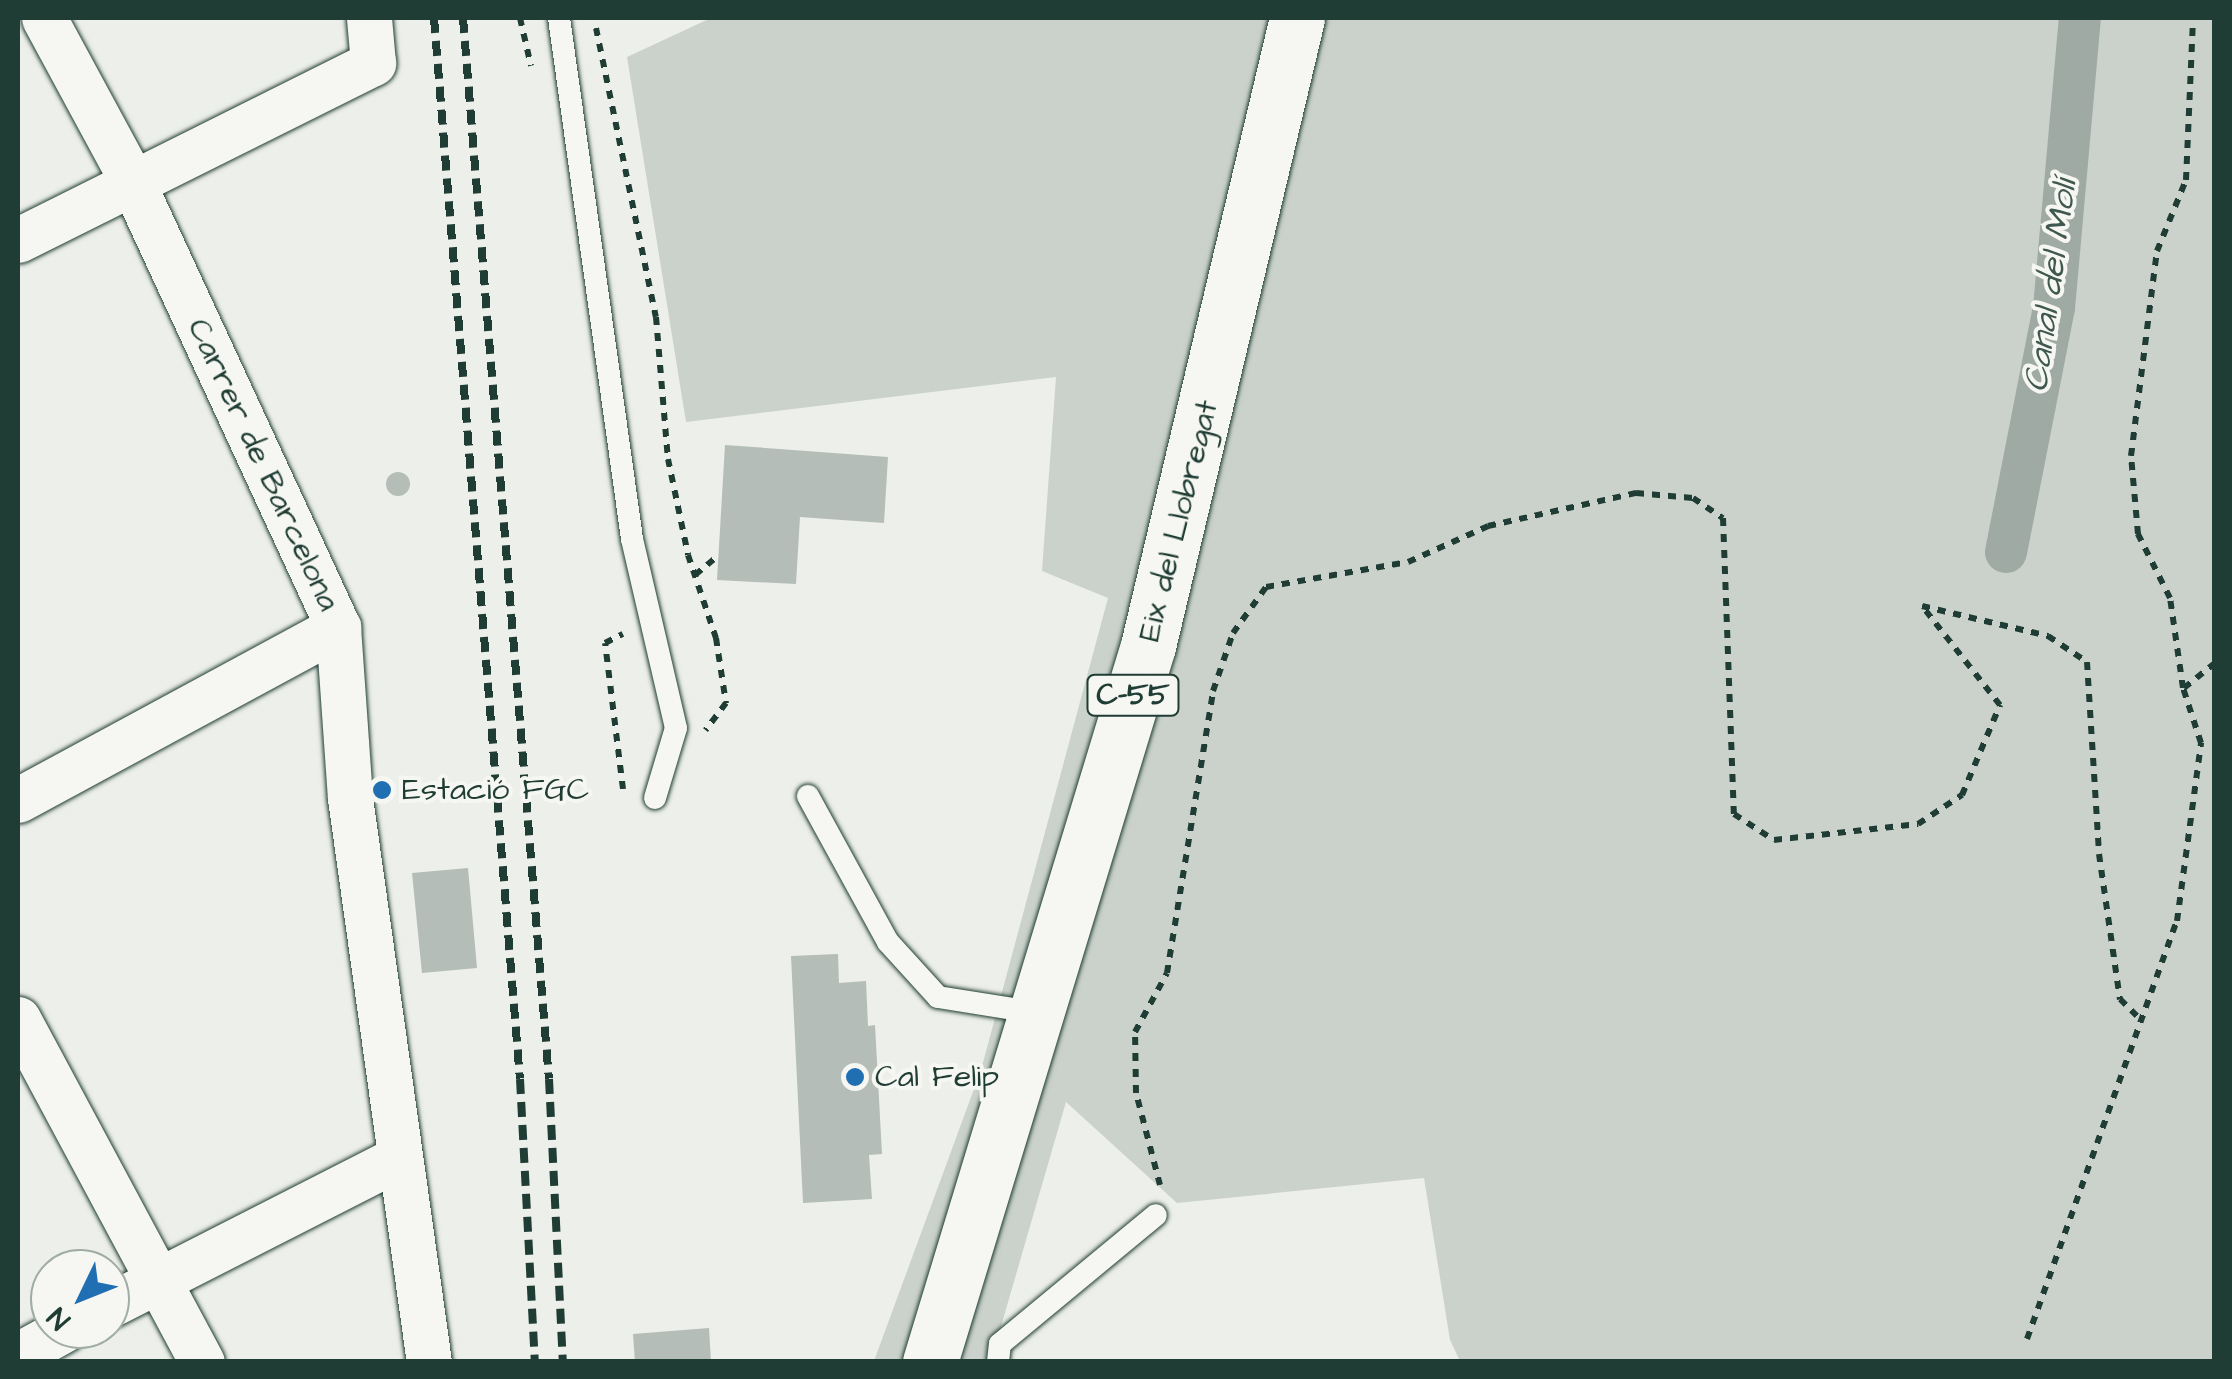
<!DOCTYPE html>
<meta charset="utf-8">
<style>
body{margin:0}
#map{position:relative;width:2232px;height:1379px;overflow:hidden;background:#edefea;font-family:"Architects Daughter",sans-serif}
div>[style]{position:absolute}
.green>*{inset:0;background:#cbd2cc}
.canal>*{height:42px;margin:-21px;padding:0 21px;transform-origin:21px;border-radius:21px;background:#9faaa4}
.building>*{inset:0;background:#b4bdb8}
.round{border-radius:50%}
.path>*{height:6px;margin-top:-3px;transform-origin:0;background:repeating-linear-gradient(90deg,#1f3d34 0 8px,transparent 0 16px)}
.roads{filter:drop-shadow(0 0 2px #1f3d34) drop-shadow(0 0 2px #1f3d34)}
.service>*{height:22px;margin:-11px;padding:0 11px;transform-origin:11px;border-radius:11px;background:#f6f6f2}
.minor>*{height:45px;margin:-22.5px;padding:0 22.5px;transform-origin:22.5px;border-radius:22.5px;background:#f6f6f2}
.trunk>*{height:55px;margin:-27.5px;padding:0 27.5px;transform-origin:27.5px;border-radius:27.5px;background:#f6f6f2}
.rail>*{height:8px;margin-top:-4px;transform-origin:0;background:repeating-linear-gradient(90deg,#1f3d34 0 15px,transparent 0 23px)}
.dots>*{width:28px;height:28px;translate:-50% -50%;box-sizing:border-box;border:5px solid #f6f6f2;border-radius:50%}
span{translate:-50% -50%;white-space:nowrap;text-align:center;line-height:1.15;-webkit-text-stroke:8px #f6f6f2;paint-order:stroke}
.shield-label span{padding:2px 8px;background:#f6f6f2;border:2px solid;border-radius:8px;-webkit-text-stroke-width:0}
.shield-label{font-size:30px;color:#1f3d34;font-weight:700}
.street-label{font-size:32px;color:#1f3d34}
.poi-label{font-size:32px;color:#1f3d34}
.left{translate:0 -50%;text-align:left}
.water-label{font-size:35px;color:#3f5850;font-style:italic}
.frame{position:absolute;inset:0;border:20px solid #1f3d34;pointer-events:none}
.north{position:absolute;left:30px;top:1249px;width:100px;height:100px;box-sizing:border-box;background:#f6f6f2;border:2px solid #a0aca6;border-radius:50%;rotate:227deg;font-size:28px;font-weight:700;line-height:40px;text-align:center;color:#1f3d34}
.north::after{content:'';display:block;margin:auto;width:35px;height:45px;background:#1f6fb2;clip-path:polygon(50% 0,100% 100%,50% 72%,0 100%)}
</style>
<div id="map">
<div class="green">
<div style="clip-path:polygon(711px 18px,2214px 18px,2214px 1361px,1460px 1361px,1450px 1340px,1424px 1178px,1177px 1203px,1066px 1102px,991px 1361px,874px 1361px,981px 1070px,1108px 598px,1042px 571px,1056px 377px,686px 422px,627px 57px)"></div>
</div>
<div class="canal">
<div style="left:2006px;top:552px;width:249px;rotate:-78.9deg"></div>
<div style="left:2054px;top:308px;width:291px;rotate:-84.9deg"></div>
</div>
<div class="building">
<div style="clip-path:polygon(725px 445px,888px 457px,884px 523px,800px 517px,796px 584px,717px 580px)"></div>
<div class="round" style="left:386px;top:472px;width:24px;height:24px"></div>
<div style="clip-path:polygon(468px 868px,477px 968px,422px 973px,412px 873px)"></div>
<div style="clip-path:polygon(838px 954px,839px 983px,866px 981px,868px 1026px,875px 1025px,882px 1154px,869px 1155px,872px 1199px,803px 1203px,791px 956px)"></div>
<div style="clip-path:polygon(709px 1328px,711px 1362px,635px 1362px,633px 1334px)"></div>
</div>
<div class="path">
<div style="left:520px;top:18px;width:49px;rotate:77.1deg"></div>
<div style="left:596px;top:28px;width:295px;rotate:78.3deg"></div>
<div style="left:656px;top:317px;width:143px;rotate:85.2deg"></div>
<div style="left:668px;top:459px;width:98px;rotate:78.2deg"></div>
<div style="left:688px;top:555px;width:88px;rotate:71.4deg"></div>
<div style="left:716px;top:638px;width:66px;rotate:81.3deg"></div>
<div style="left:726px;top:703px;width:34px;rotate:127deg"></div>
<div style="left:695px;top:575px;width:30px;rotate:-40deg"></div>
<div style="left:2184px;top:688px;width:38px;rotate:-39deg"></div>
<div style="left:623px;top:789px;width:147px;rotate:-97deg"></div>
<div style="left:605px;top:643px;width:20px;rotate:-27deg"></div>
<div style="left:1160px;top:1185px;width:95px;rotate:-104.6deg"></div>
<div style="left:1136px;top:1093px;width:61px;rotate:-90.9deg"></div>
<div style="left:1135px;top:1032px;width:67px;rotate:-61.5deg"></div>
<div style="left:1167px;top:973px;width:286px;rotate:-80.7deg"></div>
<div style="left:1213px;top:691px;width:61px;rotate:-71deg"></div>
<div style="left:1233px;top:633px;width:57px;rotate:-54.3deg"></div>
<div style="left:1266px;top:587px;width:144px;rotate:-10deg"></div>
<div style="left:1408px;top:562px;width:88px;rotate:-24.2deg"></div>
<div style="left:1488px;top:526px;width:152px;rotate:-12.6deg"></div>
<div style="left:1636px;top:493px;width:57px;rotate:5deg"></div>
<div style="left:1693px;top:498px;width:36px;rotate:34deg"></div>
<div style="left:1723px;top:518px;width:296px;rotate:87.9deg"></div>
<div style="left:1734px;top:814px;width:48px;rotate:33deg"></div>
<div style="left:1774px;top:840px;width:145px;rotate:-6.3deg"></div>
<div style="left:1918px;top:824px;width:53px;rotate:-33.4deg"></div>
<div style="left:1962px;top:795px;width:98px;rotate:-67.1deg"></div>
<div style="left:2000px;top:705px;width:126px;rotate:-128.2deg"></div>
<div style="left:1922px;top:606px;width:130px;rotate:13.4deg"></div>
<div style="left:2048px;top:636px;width:47px;rotate:33.7deg"></div>
<div style="left:2087px;top:662px;width:192px;rotate:86.4deg"></div>
<div style="left:2099px;top:854px;width:147px;rotate:81.8deg"></div>
<div style="left:2120px;top:999px;width:30px;rotate:45deg"></div>
<div style="left:2027px;top:1339px;width:444px;rotate:-70.3deg"></div>
<div style="left:2177px;top:921px;width:180px;rotate:-82.3deg"></div>
<div style="left:2201px;top:743px;width:58px;rotate:-108.1deg"></div>
<div style="left:2183px;top:688px;width:91px;rotate:-98.2deg"></div>
<div style="left:2170px;top:598px;width:72px;rotate:-116.6deg"></div>
<div style="left:2138px;top:534px;width:78px;rotate:-95.1deg"></div>
<div style="left:2131px;top:456px;width:207px;rotate:-82.8deg"></div>
<div style="left:2157px;top:251px;width:77px;rotate:-67.8deg"></div>
<div style="left:2186px;top:180px;width:162px;rotate:-87.5deg"></div>
</div>
<div class="roads">
<div class="service">
<div style="left:559px;top:18px;width:526px;rotate:82.02deg"></div>
<div style="left:632px;top:539px;width:194px;rotate:76.9deg"></div>
<div style="left:676px;top:728px;width:73px;rotate:106.7deg"></div>
<div style="left:808px;top:796px;width:166px;rotate:61.3deg"></div>
<div style="left:888px;top:942px;width:74px;rotate:47.7deg"></div>
<div style="left:938px;top:997px;width:101px;rotate:9.1deg"></div>
<div style="left:998px;top:1362px;width:18px;rotate:-84deg"></div>
<div style="left:1000px;top:1344px;width:202px;rotate:-39.6deg"></div>
</div>
<div class="minor">
<div style="left:44px;top:18px;width:183px;rotate:61.6deg"></div>
<div style="left:131px;top:179px;width:494px;rotate:65.2deg"></div>
<div style="left:338px;top:627px;width:171px;rotate:86deg"></div>
<div style="left:350px;top:798px;width:570px;rotate:82.03deg"></div>
<div style="left:18px;top:240px;width:397px;rotate:-26.5deg"></div>
<div style="left:373px;top:63px;width:45px;rotate:-95.1deg"></div>
<div style="left:18px;top:800px;width:364px;rotate:-28.4deg"></div>
<div style="left:18px;top:1019px;width:389px;rotate:61.8deg"></div>
<div style="left:110px;top:1305px;width:321px;rotate:-27deg"></div>
<div style="left:18px;top:1355px;width:54px;rotate:-29deg"></div>
</div>
<div class="trunk">
<div style="left:930px;top:1362px;width:748px;rotate:-73.07deg"></div>
<div style="left:1148px;top:646px;width:645px;rotate:-76.65deg"></div>
</div>
</div>
<div class="rail">
<div style="left:434px;top:18px;width:1064px;rotate:85.37deg"></div>
<div style="left:520px;top:1079px;width:283px;rotate:87deg"></div>
<div style="left:463px;top:18px;width:1064px;rotate:85.37deg"></div>
<div style="left:549px;top:1079px;width:283px;rotate:87.2deg"></div>
</div>
<div class="dots">
<div style="left:382px;top:790px;background:#1f6fb2"></div>
<div style="left:855px;top:1077px;background:#1f6fb2"></div>
</div>
<div class="shield-label">
<span style="left:1133px;top:695px">C-55</span>
</div>
<div class="street-label">
<span style="left:263px;top:465px;rotate:65deg">Carrer de Barcelona</span>
<span style="left:1179px;top:521px;rotate:-76deg">Eix del Llobregat</span>
</div>
<div class="poi-label">
<span class="left" style="left:402px;top:790px">Estació FGC</span>
<span class="left" style="left:875px;top:1077px">Cal Felip</span>
</div>
<div class="water-label">
<span style="left:2051px;top:286px;rotate:-82deg">Canal del Molí</span>
</div>
<div class="frame"></div>
<div class="north">N</div>
</div>
